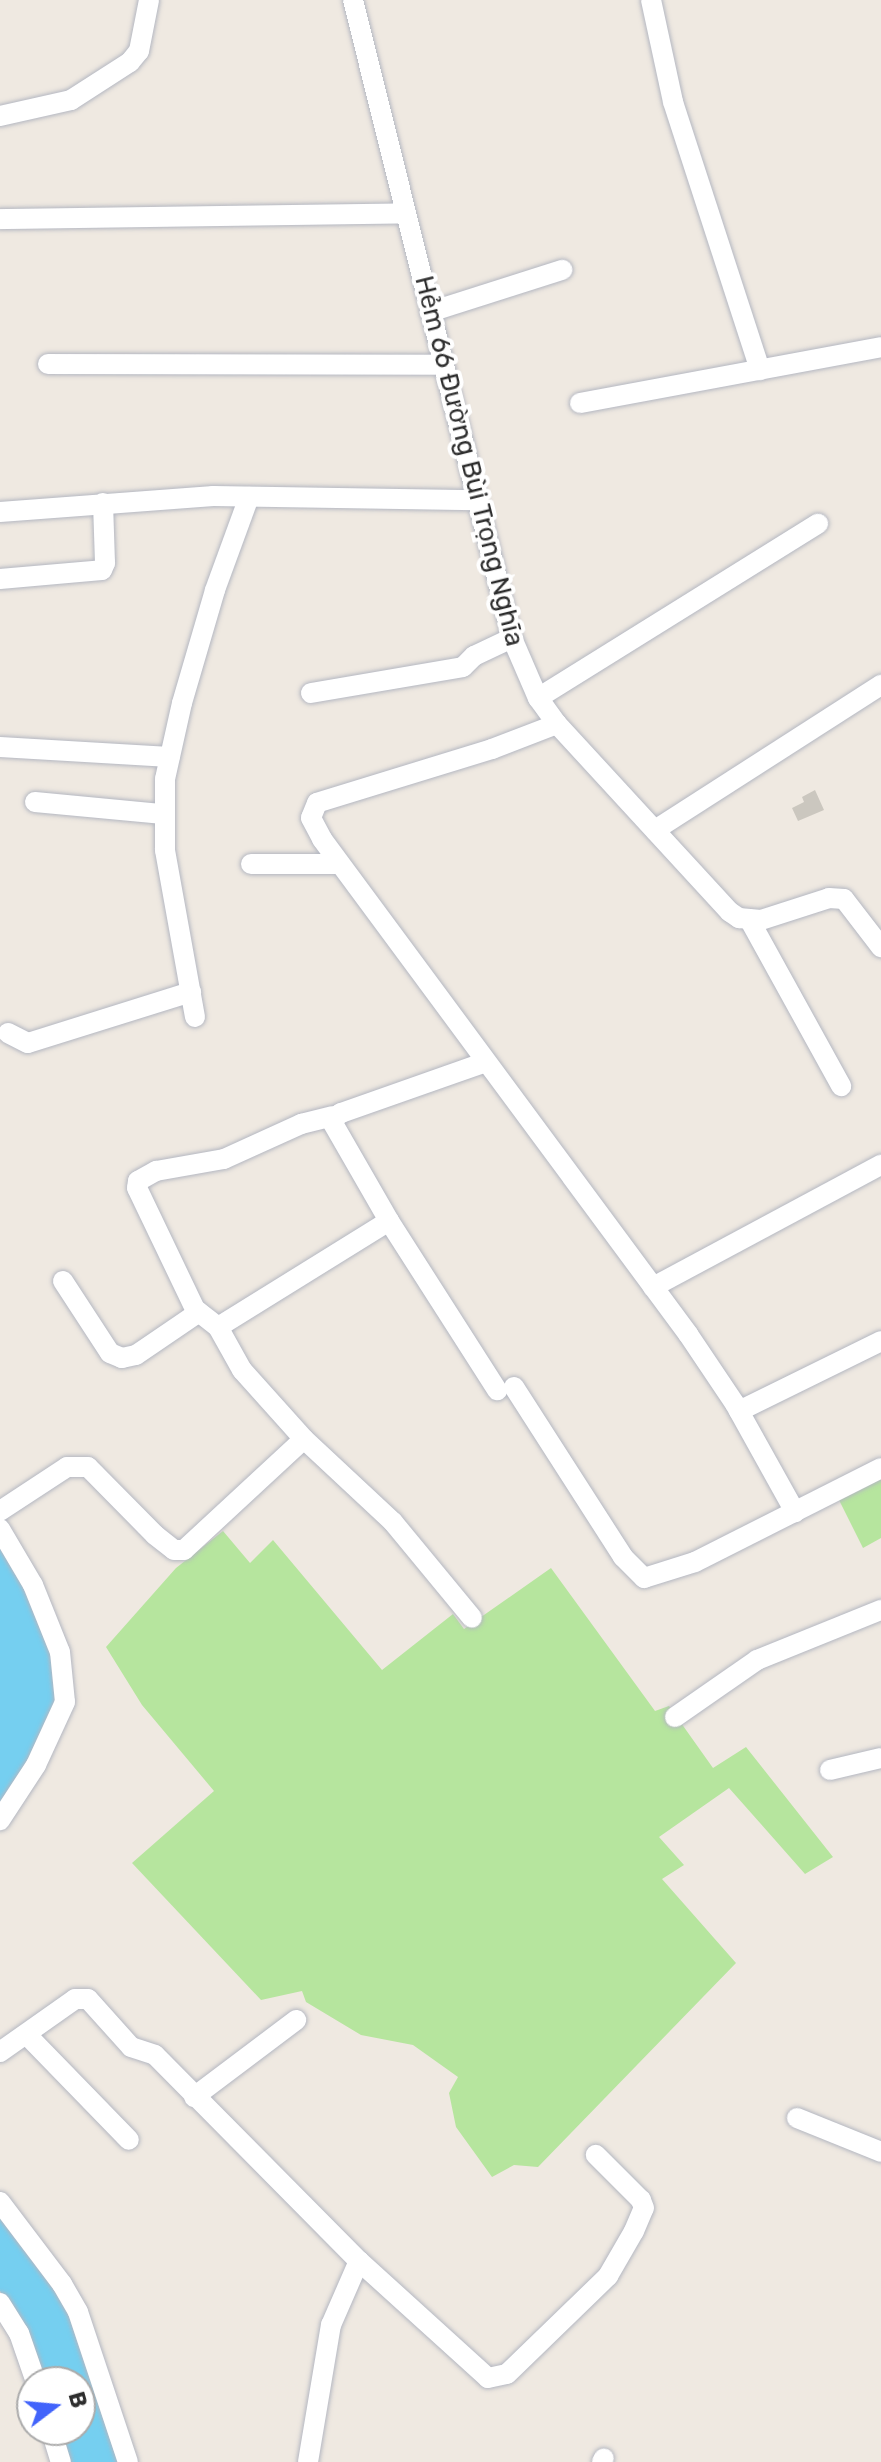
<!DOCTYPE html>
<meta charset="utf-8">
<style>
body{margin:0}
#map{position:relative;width:881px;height:2462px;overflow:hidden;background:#efe9e1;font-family:Rubik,sans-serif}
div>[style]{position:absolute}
.green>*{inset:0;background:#b6e59e}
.water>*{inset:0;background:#75cff0}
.building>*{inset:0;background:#cbc7bf}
.roads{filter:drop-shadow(0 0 2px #b4b7c1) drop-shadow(0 0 2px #b4b7c1)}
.minor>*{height:20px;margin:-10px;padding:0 10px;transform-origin:10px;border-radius:10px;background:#fff}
span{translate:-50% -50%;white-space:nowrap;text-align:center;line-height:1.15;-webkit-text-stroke:8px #fff;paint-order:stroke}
.street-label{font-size:26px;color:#2e2e2e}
.north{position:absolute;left:16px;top:2366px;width:80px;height:80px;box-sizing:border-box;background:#fff;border:2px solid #ababab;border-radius:50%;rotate:74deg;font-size:22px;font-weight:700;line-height:32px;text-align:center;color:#2e2e2e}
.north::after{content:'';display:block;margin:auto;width:28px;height:36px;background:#4264fb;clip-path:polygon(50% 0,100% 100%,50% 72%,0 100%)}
</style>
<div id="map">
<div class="green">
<div style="clip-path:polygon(881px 1474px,881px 1538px,863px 1548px,837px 1496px)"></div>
<div style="clip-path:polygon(223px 1531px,250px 1563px,273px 1540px,382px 1670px,453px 1614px,464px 1629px,551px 1568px,655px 1711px,669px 1706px,713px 1768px,746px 1747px,833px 1857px,805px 1874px,729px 1788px,659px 1837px,684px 1865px,662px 1879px,736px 1963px,538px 2167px,514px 2165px,492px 2177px,456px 2127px,449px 2093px,458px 2077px,413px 2045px,361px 2035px,306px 2002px,302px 1991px,261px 2000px,132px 1863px,214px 1791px,142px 1705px,106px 1647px,176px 1568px)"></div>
</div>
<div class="water">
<div style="clip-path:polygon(0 1543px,26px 1587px,53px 1653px,58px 1700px,30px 1761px,0 1807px)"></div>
<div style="clip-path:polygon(0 2213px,72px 2316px,121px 2462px,68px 2462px,58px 2430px,80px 2430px,80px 2382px,43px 2382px,25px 2331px,0 2291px)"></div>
</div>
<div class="building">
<div style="clip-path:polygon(815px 790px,824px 810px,798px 821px,792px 808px,804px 802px,802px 797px)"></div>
</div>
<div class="roads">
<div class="minor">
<div style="left:353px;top:0;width:658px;rotate:76.01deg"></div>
<div style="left:512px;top:638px;width:65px;rotate:66.6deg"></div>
<div style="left:538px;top:698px;width:32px;rotate:54deg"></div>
<div style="left:557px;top:724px;width:255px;rotate:47.4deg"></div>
<div style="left:730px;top:912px;width:11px;rotate:34deg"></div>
<div style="left:739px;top:918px;width:22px;rotate:5deg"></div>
<div style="left:761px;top:920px;width:71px;rotate:-17.9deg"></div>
<div style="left:829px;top:898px;width:15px;rotate:4deg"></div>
<div style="left:844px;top:899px;width:61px;rotate:52.4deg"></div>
<div style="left:651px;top:0;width:104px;rotate:77.8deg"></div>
<div style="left:673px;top:102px;width:282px;rotate:72deg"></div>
<div style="left:0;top:116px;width:73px;rotate:-12.7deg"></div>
<div style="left:71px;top:100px;width:70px;rotate:-32.8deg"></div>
<div style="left:130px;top:62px;width:14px;rotate:-51deg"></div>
<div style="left:139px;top:51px;width:52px;rotate:-78.9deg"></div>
<div style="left:0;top:219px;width:406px;rotate:-0.8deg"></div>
<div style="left:430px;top:312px;width:139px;rotate:-17.7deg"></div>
<div style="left:48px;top:364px;width:396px;rotate:0.1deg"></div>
<div style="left:580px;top:403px;width:306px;rotate:-10.5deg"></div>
<div style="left:0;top:512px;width:214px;rotate:-4.3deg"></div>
<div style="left:213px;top:496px;width:264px;rotate:0.9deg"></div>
<div style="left:0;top:579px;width:102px;rotate:-5deg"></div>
<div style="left:102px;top:570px;width:8px;rotate:-67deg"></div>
<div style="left:105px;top:563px;width:60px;rotate:-91.9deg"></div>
<div style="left:311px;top:693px;width:154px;rotate:-9.7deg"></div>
<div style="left:463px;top:667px;width:16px;rotate:-45deg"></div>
<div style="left:474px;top:656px;width:42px;rotate:-25.3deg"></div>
<div style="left:538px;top:698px;width:330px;rotate:-31.9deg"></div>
<div style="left:557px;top:724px;width:70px;rotate:159deg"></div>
<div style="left:492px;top:749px;width:183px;rotate:162.9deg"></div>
<div style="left:317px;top:803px;width:16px;rotate:112deg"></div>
<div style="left:311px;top:818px;width:24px;rotate:62deg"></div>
<div style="left:322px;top:839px;width:616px;rotate:53.52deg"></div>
<div style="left:688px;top:1334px;width:84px;rotate:56.1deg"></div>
<div style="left:735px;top:1404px;width:124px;rotate:60.9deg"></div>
<div style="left:0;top:747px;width:170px;rotate:3.4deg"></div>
<div style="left:35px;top:802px;width:129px;rotate:5.4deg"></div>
<div style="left:655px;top:830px;width:269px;rotate:-32.7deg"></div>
<div style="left:251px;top:864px;width:89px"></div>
<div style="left:749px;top:919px;width:191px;rotate:61.1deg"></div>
<div style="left:195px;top:1017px;width:170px;rotate:-100.2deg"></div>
<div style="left:165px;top:850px;width:71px;rotate:-90deg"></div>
<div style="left:165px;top:779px;width:78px;rotate:-77.4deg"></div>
<div style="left:182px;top:703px;width:118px;rotate:-73.7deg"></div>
<div style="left:215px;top:590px;width:99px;rotate:-69.9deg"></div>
<div style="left:8px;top:1033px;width:22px;rotate:27deg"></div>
<div style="left:28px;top:1043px;width:171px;rotate:-17.4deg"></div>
<div style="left:486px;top:1062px;width:154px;rotate:160.6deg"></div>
<div style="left:341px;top:1113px;width:12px;rotate:145deg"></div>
<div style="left:331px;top:1120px;width:116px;rotate:60.1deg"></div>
<div style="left:389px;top:1221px;width:201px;rotate:57.4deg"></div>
<div style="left:389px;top:1221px;width:201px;rotate:148.2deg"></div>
<div style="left:218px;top:1327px;width:49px;rotate:60.8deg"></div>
<div style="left:242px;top:1370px;width:93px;rotate:48.1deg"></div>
<div style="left:304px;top:1439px;width:122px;rotate:43deg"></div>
<div style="left:393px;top:1522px;width:124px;rotate:50.5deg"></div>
<div style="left:63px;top:1281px;width:86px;rotate:56.9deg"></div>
<div style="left:110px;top:1353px;width:13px;rotate:23deg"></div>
<div style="left:122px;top:1358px;width:14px;rotate:-12deg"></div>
<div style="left:136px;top:1355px;width:76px;rotate:-34.3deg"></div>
<div style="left:653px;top:1287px;width:259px;rotate:-28.2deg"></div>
<div style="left:218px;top:1327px;width:29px;rotate:-142deg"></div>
<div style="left:195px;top:1309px;width:134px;rotate:-115.6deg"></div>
<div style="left:137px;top:1188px;width:7px;rotate:-82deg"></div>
<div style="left:138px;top:1181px;width:21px;rotate:-29deg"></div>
<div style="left:156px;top:1171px;width:69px;rotate:-10deg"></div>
<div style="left:224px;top:1159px;width:85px;rotate:-24.4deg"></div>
<div style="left:301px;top:1124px;width:32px;rotate:-14deg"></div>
<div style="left:514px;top:1387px;width:202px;rotate:57.3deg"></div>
<div style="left:623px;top:1557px;width:30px;rotate:45deg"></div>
<div style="left:644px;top:1578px;width:53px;rotate:-17.4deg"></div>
<div style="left:695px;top:1562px;width:208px;rotate:-26.8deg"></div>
<div style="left:739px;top:1411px;width:158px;rotate:-26.2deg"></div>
<div style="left:0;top:1511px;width:80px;rotate:-33.3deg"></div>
<div style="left:67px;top:1467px;width:21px"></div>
<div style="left:88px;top:1467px;width:95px;rotate:45.4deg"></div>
<div style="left:155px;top:1535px;width:24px;rotate:38deg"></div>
<div style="left:174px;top:1550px;width:10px"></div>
<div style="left:184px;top:1550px;width:163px;rotate:-42.8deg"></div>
<div style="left:0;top:1529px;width:65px;rotate:59.5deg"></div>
<div style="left:33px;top:1585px;width:72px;rotate:68.1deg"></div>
<div style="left:60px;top:1652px;width:50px;rotate:84.3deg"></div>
<div style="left:65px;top:1702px;width:69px;rotate:114.7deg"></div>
<div style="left:36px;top:1765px;width:66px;rotate:123.2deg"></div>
<div style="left:675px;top:1717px;width:100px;rotate:-34.8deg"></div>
<div style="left:757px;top:1660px;width:134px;rotate:-22deg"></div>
<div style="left:830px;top:1770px;width:52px;rotate:-13.2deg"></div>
<div style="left:27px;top:2035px;width:146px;rotate:45.8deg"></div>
<div style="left:0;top:2052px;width:92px;rotate:-35.2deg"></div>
<div style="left:75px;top:1999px;width:13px"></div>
<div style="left:88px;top:1999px;width:64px;rotate:48.1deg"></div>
<div style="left:131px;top:2047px;width:25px;rotate:18deg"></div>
<div style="left:155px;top:2055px;width:290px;rotate:45.3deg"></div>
<div style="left:359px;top:2261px;width:174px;rotate:42.2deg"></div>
<div style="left:488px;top:2378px;width:19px;rotate:-12deg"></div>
<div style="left:507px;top:2374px;width:141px;rotate:-44.1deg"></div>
<div style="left:608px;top:2276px;width:52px;rotate:-60deg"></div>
<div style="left:634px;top:2231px;width:25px;rotate:-67deg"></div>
<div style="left:644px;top:2208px;width:9px;rotate:-111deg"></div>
<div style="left:641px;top:2200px;width:64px;rotate:-135deg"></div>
<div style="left:194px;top:2097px;width:128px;rotate:-37deg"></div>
<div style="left:797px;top:2118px;width:91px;rotate:22deg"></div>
<div style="left:0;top:2202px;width:103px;rotate:52.9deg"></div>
<div style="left:62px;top:2284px;width:32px;rotate:60deg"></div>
<div style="left:78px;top:2312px;width:158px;rotate:71.6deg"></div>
<div style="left:0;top:2303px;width:36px;rotate:58deg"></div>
<div style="left:19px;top:2333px;width:52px;rotate:70.9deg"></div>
<div style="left:51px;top:2430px;width:34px;rotate:73deg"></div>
<div style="left:308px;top:2462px;width:139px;rotate:-80.5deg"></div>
<div style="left:331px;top:2325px;width:70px;rotate:-66.4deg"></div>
<div style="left:602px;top:2462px;width:4px;rotate:-63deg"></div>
</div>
</div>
<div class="street-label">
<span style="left:469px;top:461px;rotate:76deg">Hẻm 66 Đường Bùi Trọng Nghĩa</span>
</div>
<div class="north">B</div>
</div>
